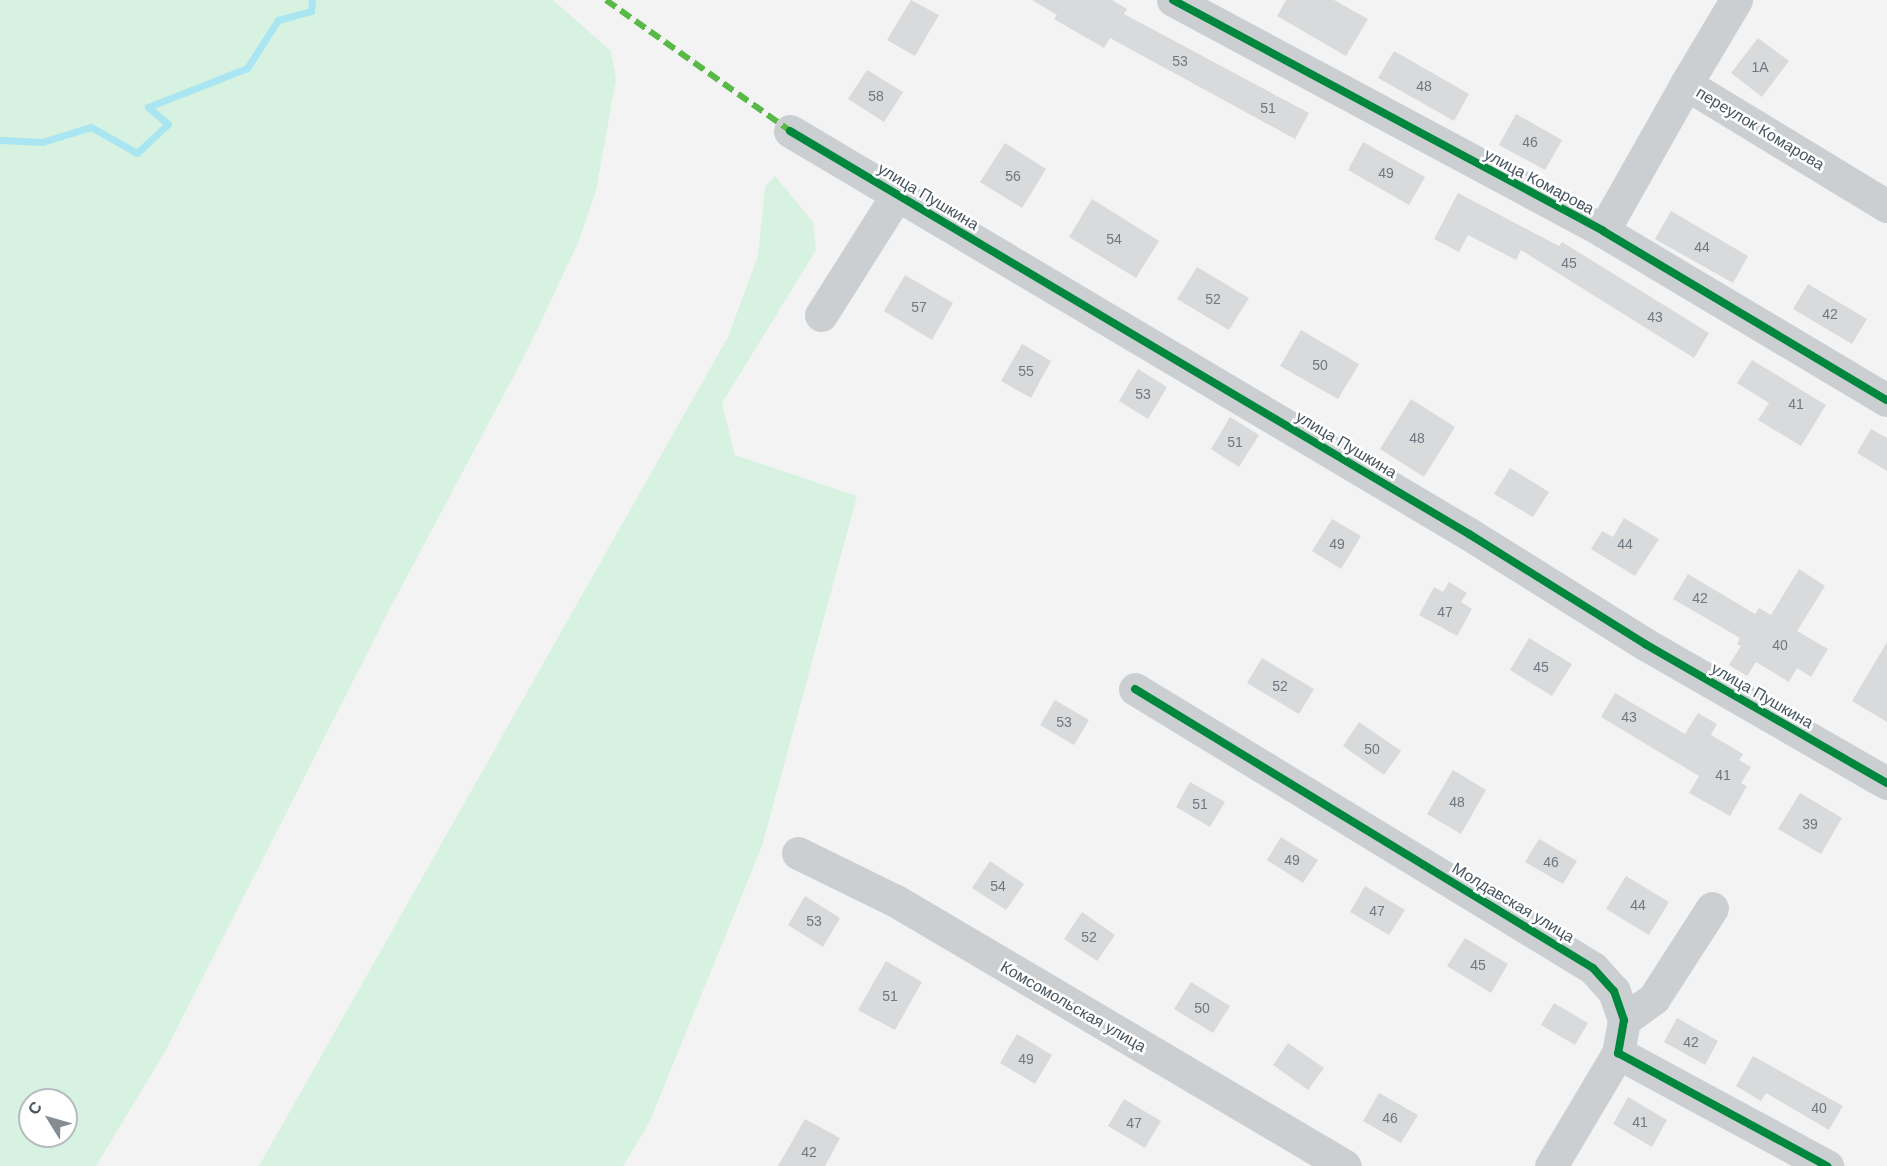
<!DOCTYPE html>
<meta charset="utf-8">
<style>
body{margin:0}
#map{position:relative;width:1887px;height:1166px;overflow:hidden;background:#f3f3f3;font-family:Arial,sans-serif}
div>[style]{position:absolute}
.green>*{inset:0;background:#d7f2e1}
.stream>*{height:7px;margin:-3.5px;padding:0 3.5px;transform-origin:3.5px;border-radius:3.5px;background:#aae6f2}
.building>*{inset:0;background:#d9dadb}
.minor>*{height:33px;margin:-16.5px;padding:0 16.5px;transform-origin:16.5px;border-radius:16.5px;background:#cccfd2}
.quiet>*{height:6px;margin-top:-3px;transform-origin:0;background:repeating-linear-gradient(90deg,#58b947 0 12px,transparent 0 18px)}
.cycleway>*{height:8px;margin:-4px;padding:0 4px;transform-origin:4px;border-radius:4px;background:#00873e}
span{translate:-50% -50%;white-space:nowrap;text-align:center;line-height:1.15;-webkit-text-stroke:5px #fff;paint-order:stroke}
.number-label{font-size:14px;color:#6e7881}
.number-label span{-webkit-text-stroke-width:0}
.street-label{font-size:16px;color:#485661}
.north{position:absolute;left:18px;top:1088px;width:60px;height:60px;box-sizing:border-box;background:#fff;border:2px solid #b6bbc0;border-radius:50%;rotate:307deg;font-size:16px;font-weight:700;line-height:24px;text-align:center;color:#485661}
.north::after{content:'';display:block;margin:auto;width:21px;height:27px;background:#848d94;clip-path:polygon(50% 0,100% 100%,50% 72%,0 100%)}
</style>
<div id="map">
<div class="green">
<div style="clip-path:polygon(evenodd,0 0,553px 0,611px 51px,616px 79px,596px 191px,578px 243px,526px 353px,388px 612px,166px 1050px,96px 1166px,0 1166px,0 0,30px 1100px,66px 1100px,66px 1136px,30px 1136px,30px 1100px)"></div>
<div style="clip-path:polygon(775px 176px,813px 222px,816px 250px,722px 403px,735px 455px,857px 496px,762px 846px,649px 1123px,623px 1166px,259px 1166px,728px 337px,758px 256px,765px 187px)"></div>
</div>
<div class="stream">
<div style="left:0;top:140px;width:42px;rotate:2.7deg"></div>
<div style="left:42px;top:142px;width:51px;rotate:-17deg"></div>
<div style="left:91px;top:127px;width:53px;rotate:29.5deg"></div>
<div style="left:137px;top:153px;width:42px;rotate:-43.1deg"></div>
<div style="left:168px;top:124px;width:26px;rotate:-140deg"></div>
<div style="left:148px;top:107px;width:106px;rotate:-21.5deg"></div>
<div style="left:247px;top:68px;width:57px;rotate:-57.1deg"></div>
<div style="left:278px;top:20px;width:34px;rotate:-15deg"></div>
<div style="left:311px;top:11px;width:11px;rotate:-85deg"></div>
</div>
<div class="building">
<div style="clip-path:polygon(911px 0,939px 15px,915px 56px,887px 40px)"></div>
<div style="clip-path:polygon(1032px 0,1112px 0,1127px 9px,1124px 14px,1309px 113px,1295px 139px,1110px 38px,1104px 48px,1054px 19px,1057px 15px)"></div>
<div style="clip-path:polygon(1286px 0,1334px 0,1368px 19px,1346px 56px,1277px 16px)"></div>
<div style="clip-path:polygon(1758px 38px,1789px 61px,1762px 97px,1731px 73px)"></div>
<div style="clip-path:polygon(1394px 51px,1469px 94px,1454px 121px,1378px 78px)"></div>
<div style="clip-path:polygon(867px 70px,903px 92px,884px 122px,848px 99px)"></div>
<div style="clip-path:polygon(1516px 114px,1562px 140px,1545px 170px,1499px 145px)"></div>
<div style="clip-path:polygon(1363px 142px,1425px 177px,1409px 205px,1348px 170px)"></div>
<div style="clip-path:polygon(1005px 143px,1046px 169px,1022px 208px,980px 182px)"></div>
<div style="clip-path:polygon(1458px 193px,1559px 246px,1562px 242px,1709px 333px,1694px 358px,1521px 250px,1516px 260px,1468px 235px,1459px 252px,1434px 239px)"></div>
<div style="clip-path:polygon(1092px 199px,1159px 241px,1136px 278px,1069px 237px)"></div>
<div style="clip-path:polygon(1671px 211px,1748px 256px,1733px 283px,1655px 239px)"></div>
<div style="clip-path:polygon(1197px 267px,1249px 298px,1229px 330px,1177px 299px)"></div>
<div style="clip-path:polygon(905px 275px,953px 303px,932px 340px,884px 311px)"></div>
<div style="clip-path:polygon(1808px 284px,1867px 319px,1852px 344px,1793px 309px)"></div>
<div style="clip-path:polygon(1301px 330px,1359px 364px,1338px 399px,1280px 366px)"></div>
<div style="clip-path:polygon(1022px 344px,1051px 361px,1031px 398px,1001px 381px)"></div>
<div style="clip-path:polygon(1752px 360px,1826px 405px,1801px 446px,1758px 420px,1769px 403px,1737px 383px)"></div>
<div style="clip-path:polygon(1138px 369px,1167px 387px,1148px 419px,1119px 401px)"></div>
<div style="clip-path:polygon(1411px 399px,1455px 427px,1424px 477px,1380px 449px)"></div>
<div style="clip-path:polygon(1230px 417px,1259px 435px,1239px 467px,1211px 449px)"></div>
<div style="clip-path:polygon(1871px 429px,1887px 438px,1887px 471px,1857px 453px)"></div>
<div style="clip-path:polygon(1510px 468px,1549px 492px,1533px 517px,1494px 494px)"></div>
<div style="clip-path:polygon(1624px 518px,1659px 539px,1635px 576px,1591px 549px,1602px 531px,1613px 537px)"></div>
<div style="clip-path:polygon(1332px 519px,1361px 536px,1341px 569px,1312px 551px)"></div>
<div style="clip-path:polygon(1799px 569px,1825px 586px,1797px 631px,1828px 649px,1811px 677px,1797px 668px,1789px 682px,1756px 662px,1747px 676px,1729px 665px,1741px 646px,1737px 644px,1740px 638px,1673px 599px,1688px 574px,1755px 614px,1759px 608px,1771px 615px)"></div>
<div style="clip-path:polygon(1449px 582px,1467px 593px,1461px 602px,1472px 609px,1457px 636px,1419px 615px,1434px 587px,1443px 592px)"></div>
<div style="clip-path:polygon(1529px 638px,1572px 664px,1552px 696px,1510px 670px)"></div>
<div style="clip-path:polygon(1887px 642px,1887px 722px,1852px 701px)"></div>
<div style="clip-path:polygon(1262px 658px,1314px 689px,1299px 714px,1247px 683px)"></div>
<div style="clip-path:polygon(1615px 693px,1685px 734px,1698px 713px,1717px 724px,1711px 735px,1743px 754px,1739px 760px,1751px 767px,1741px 783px,1747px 786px,1730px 816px,1689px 793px,1699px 776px,1601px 717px)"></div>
<div style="clip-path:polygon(1055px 700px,1089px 720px,1074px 745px,1040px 725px)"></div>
<div style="clip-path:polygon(1359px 722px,1401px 751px,1384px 775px,1343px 746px)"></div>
<div style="clip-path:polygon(1453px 770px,1486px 790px,1461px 834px,1427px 814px)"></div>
<div style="clip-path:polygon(1190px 782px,1225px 802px,1210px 827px,1176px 807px)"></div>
<div style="clip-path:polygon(1800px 793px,1842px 818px,1821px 854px,1778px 829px)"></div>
<div style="clip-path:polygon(1281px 837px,1318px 860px,1303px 883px,1267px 860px)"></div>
<div style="clip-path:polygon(1539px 839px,1577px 861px,1563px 884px,1525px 862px)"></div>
<div style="clip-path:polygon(990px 861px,1024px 884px,1006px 910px,972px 888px)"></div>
<div style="clip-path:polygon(1626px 876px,1669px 902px,1649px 935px,1606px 909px)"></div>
<div style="clip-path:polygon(1365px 886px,1405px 910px,1389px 935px,1350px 912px)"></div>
<div style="clip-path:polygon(805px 896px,840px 918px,823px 947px,788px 925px)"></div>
<div style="clip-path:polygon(1082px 912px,1115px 935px,1097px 961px,1064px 939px)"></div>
<div style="clip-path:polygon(1465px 938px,1508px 964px,1491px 993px,1447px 966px)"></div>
<div style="clip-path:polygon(886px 961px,922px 982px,895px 1030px,858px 1010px)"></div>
<div style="clip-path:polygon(1191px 982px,1230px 1006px,1213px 1033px,1174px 1009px)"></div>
<div style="clip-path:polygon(1554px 1003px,1588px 1023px,1575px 1045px,1541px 1025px)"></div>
<div style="clip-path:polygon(1677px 1018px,1718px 1041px,1705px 1065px,1664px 1042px)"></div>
<div style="clip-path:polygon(1017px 1034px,1052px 1055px,1035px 1084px,1000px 1063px)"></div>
<div style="clip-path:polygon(1288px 1043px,1324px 1068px,1308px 1090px,1273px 1065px)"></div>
<div style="clip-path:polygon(1753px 1056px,1843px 1106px,1829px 1130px,1766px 1093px,1761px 1101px,1736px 1086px)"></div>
<div style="clip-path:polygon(1379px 1093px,1418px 1115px,1401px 1143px,1363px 1121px)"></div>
<div style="clip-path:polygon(1628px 1097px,1667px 1120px,1652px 1147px,1613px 1124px)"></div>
<div style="clip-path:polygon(1124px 1099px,1161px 1121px,1145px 1148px,1108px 1126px)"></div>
<div style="clip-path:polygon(805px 1119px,840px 1138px,825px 1166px,778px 1166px)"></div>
</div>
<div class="minor">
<div style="left:1173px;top:0;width:488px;rotate:28.2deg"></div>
<div style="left:1603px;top:231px;width:330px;rotate:30.8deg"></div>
<div style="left:1736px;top:0;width:98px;rotate:120.8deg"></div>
<div style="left:1686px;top:84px;width:235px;rotate:31.3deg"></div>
<div style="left:790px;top:131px;width:790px;rotate:30.69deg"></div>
<div style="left:1469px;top:534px;width:208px;rotate:32deg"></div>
<div style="left:1645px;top:644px;width:279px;rotate:29.9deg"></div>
<div style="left:1603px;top:231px;width:169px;rotate:-60.5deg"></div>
<div style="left:821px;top:315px;width:142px;rotate:-57.7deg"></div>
<div style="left:1135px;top:689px;width:536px;rotate:31.35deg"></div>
<div style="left:1593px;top:968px;width:31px;rotate:48deg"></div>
<div style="left:1614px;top:991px;width:31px;rotate:71deg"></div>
<div style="left:1624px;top:1020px;width:34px;rotate:100deg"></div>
<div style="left:1618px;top:1053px;width:238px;rotate:28.4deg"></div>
<div style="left:798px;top:853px;width:109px;rotate:26.1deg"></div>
<div style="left:896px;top:901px;width:521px;rotate:30.55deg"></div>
<div style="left:1624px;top:1020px;width:37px;rotate:-36deg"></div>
<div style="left:1654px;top:998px;width:107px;rotate:-57.2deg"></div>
<div style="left:1551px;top:1166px;width:131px;rotate:-59.3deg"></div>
</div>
<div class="quiet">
<div style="left:606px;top:0;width:226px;rotate:35.4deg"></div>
</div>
<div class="cycleway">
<div style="left:1173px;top:0;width:488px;rotate:28.2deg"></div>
<div style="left:1603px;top:231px;width:330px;rotate:30.8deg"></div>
<div style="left:790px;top:131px;width:790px;rotate:30.69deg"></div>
<div style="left:1469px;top:534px;width:208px;rotate:32deg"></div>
<div style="left:1645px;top:644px;width:279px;rotate:29.9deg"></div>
<div style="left:1135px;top:689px;width:536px;rotate:31.35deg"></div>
<div style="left:1593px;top:968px;width:31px;rotate:48deg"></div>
<div style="left:1614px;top:991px;width:31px;rotate:71deg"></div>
<div style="left:1624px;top:1020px;width:34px;rotate:100deg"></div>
<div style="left:1618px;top:1053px;width:238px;rotate:28.4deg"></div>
</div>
<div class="number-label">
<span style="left:1180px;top:61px">53</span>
<span style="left:1760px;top:67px">1А</span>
<span style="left:1424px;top:86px">48</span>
<span style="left:876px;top:96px">58</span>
<span style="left:1268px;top:108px">51</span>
<span style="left:1530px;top:142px">46</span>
<span style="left:1386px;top:173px">49</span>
<span style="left:1013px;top:176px">56</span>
<span style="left:1114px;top:239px">54</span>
<span style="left:1702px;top:247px">44</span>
<span style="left:1569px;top:263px">45</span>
<span style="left:1213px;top:299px">52</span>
<span style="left:919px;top:307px">57</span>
<span style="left:1830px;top:314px">42</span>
<span style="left:1655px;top:317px">43</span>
<span style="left:1320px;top:365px">50</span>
<span style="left:1026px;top:371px">55</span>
<span style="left:1143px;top:394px">53</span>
<span style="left:1796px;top:404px">41</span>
<span style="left:1417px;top:438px">48</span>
<span style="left:1235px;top:442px">51</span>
<span style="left:1337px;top:544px">49</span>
<span style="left:1625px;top:544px">44</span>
<span style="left:1700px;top:598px">42</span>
<span style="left:1445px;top:612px">47</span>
<span style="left:1780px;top:645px">40</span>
<span style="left:1541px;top:667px">45</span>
<span style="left:1280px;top:686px">52</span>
<span style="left:1629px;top:717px">43</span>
<span style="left:1064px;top:722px">53</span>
<span style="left:1372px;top:749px">50</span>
<span style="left:1723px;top:775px">41</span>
<span style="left:1457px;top:802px">48</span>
<span style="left:1200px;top:804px">51</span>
<span style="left:1810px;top:824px">39</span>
<span style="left:1292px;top:860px">49</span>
<span style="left:1551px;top:862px">46</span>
<span style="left:998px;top:886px">54</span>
<span style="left:1638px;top:905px">44</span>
<span style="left:1377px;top:911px">47</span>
<span style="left:814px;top:921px">53</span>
<span style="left:1089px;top:937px">52</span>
<span style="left:1478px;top:965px">45</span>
<span style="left:890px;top:996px">51</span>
<span style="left:1202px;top:1008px">50</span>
<span style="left:1691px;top:1042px">42</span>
<span style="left:1026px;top:1059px">49</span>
<span style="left:1819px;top:1108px">40</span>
<span style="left:1390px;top:1118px">46</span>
<span style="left:1640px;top:1122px">41</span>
<span style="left:1134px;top:1123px">47</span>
<span style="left:809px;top:1152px">42</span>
</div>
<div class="street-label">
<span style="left:1760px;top:129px;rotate:31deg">переулок Комарова</span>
<span style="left:1539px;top:182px;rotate:28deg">улица Комарова</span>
<span style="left:928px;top:197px;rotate:31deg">улица Пушкина</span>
<span style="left:1346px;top:445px;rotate:31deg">улица Пушкина</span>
<span style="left:1762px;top:696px;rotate:30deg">улица Пушкина</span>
<span style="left:1513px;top:903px;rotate:31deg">Молдавская улица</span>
<span style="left:1073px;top:1007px;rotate:30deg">Комсомольская улица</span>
</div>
<div class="north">С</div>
</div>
